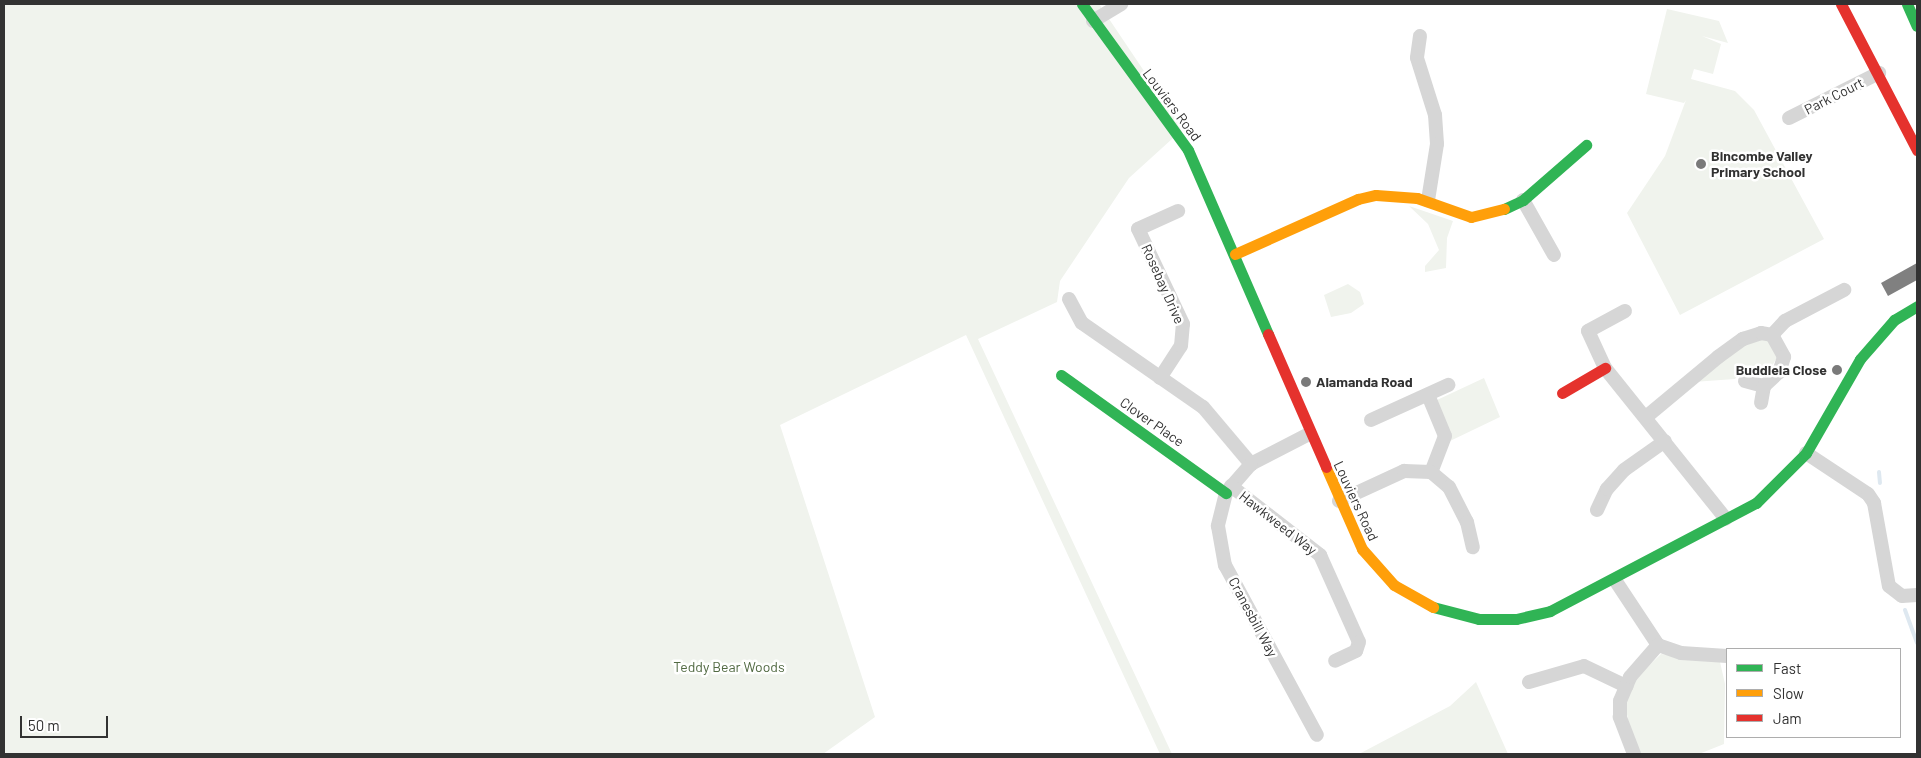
<!DOCTYPE html>
<style>
body{margin:0}
#map{position:relative;width:1921px;height:758px;overflow:hidden;background:#fff;font-family:Barlow,sans-serif}
div>[style]{position:absolute}
.green>*{inset:0;background:#f0f3ed}
.stream>*{height:4px;margin:-2px;padding:0 2px;transform-origin:2px;border-radius:2px;background:#dee8f0}
.building>*{inset:0;background:#808080}
.street>*{height:14px;margin:-7px;padding:0 7px;transform-origin:7px;border-radius:7px;background:#d6d6d6}
.fast>*{height:11px;margin:-5.5px;padding:0 5.5px;transform-origin:5.5px;border-radius:5.5px;background:#30b455}
.slow>*{height:11px;margin:-5.5px;padding:0 5.5px;transform-origin:5.5px;border-radius:5.5px;background:#ff9f0a}
.jam>*{height:11px;margin:-5.5px;padding:0 5.5px;transform-origin:5.5px;border-radius:5.5px;background:#e5322d}
.dots>*{width:14px;height:14px;translate:-50% -50%;box-sizing:border-box;border:2px solid #fff;border-radius:50%}
span{translate:-50% -50%;white-space:nowrap;text-align:center;line-height:1.15;-webkit-text-stroke:5px #fff;paint-order:stroke}
.street-label{font-size:14px;color:#323232}
.poi-label{font-size:14px;color:#323232;font-weight:700}
.left{translate:0 -50%;text-align:left}
.right{translate:-100% -50%;text-align:right}
.park-label{font-size:14px;color:#526a43}
.frame{position:absolute;inset:0;border:5px solid #323232;pointer-events:none}
.legend{position:absolute;left:1726px;top:648px;width:175px;height:90px;box-sizing:border-box;background:#fff;border:1px solid #adadad;margin:0;padding:6px 9px;list-style:none;font-size:15px;color:#323232}
.legend li{display:flex;align-items:center;gap:10px;height:25px}
.legend b{width:25px;border:1px solid #adadad}
.scale{position:absolute;left:20px;top:716px;width:88px;height:22px;box-sizing:border-box;border:2px solid #323232;border-top:0;padding-left:6px;font-size:15px;line-height:18px;white-space:nowrap;color:#323232;-webkit-text-stroke:4px #fff;paint-order:stroke}
</style>
<div id="map">
<div class="green">
<div style="clip-path:polygon(4px 4px,1099px 4px,1183px 129px,1129px 178px,1060px 281px,1057px 302px,978px 339px,1172px 754px,1160px 754px,966px 335px,780px 425px,875px 717px,823px 754px,4px 754px)"></div>
<div style="clip-path:polygon(1667px 9px,1719px 21px,1728px 43px,1702px 36px,1721px 44px,1713px 74px,1694px 69px,1691px 79px,1735px 91px,1754px 110px,1824px 239px,1680px 315px,1627px 213px,1665px 156px,1686px 100px,1684px 103px,1646px 94px)"></div>
<div style="clip-path:polygon(1409px 206px,1453px 221px,1447px 238px,1446px 268px,1425px 272px,1425px 266px,1439px 250px,1428px 224px)"></div>
<div style="clip-path:polygon(1348px 284px,1360px 292px,1364px 304px,1351px 313px,1331px 317px,1324px 295px)"></div>
<div style="clip-path:polygon(1766px 338px,1778px 356px,1767px 374px,1760px 377px,1740px 372px,1735px 379px,1693px 382px,1746px 342px)"></div>
<div style="clip-path:polygon(1484px 378px,1500px 417px,1450px 441px,1437px 400px)"></div>
<div style="clip-path:polygon(1661px 654px,1720px 662px,1725px 684px,1724px 744px,1699px 754px,1641px 754px,1630px 731px,1625px 703px,1635px 679px)"></div>
<div style="clip-path:polygon(1476px 682px,1508px 754px,1359px 754px,1450px 706px)"></div>
</div>
<div class="stream">
<div style="left:1879px;top:472px;width:11px;rotate:85deg"></div>
<div style="left:1905px;top:610px;width:35px;rotate:70deg"></div>
</div>
<div class="building">
<div style="clip-path:polygon(1917px 263px,1917px 280px,1888px 296px,1881px 283px)"></div>
</div>
<div class="street">
<div style="left:1093px;top:21px;width:33px;rotate:-31deg"></div>
<div style="left:1420px;top:36px;width:22px;rotate:98deg"></div>
<div style="left:1417px;top:58px;width:60px;rotate:72.5deg"></div>
<div style="left:1435px;top:115px;width:29px;rotate:86deg"></div>
<div style="left:1437px;top:144px;width:57px;rotate:99.1deg"></div>
<div style="left:1789px;top:118px;width:101px;rotate:-26.6deg"></div>
<div style="left:1523px;top:200px;width:63px;rotate:60.6deg"></div>
<div style="left:1069px;top:299px;width:27px;rotate:62deg"></div>
<div style="left:1082px;top:323px;width:147px;rotate:34.8deg"></div>
<div style="left:1203px;top:407px;width:75px;rotate:49.9deg"></div>
<div style="left:1625px;top:311px;width:42px;rotate:151.6deg"></div>
<div style="left:1588px;top:331px;width:41px;rotate:65.3deg"></div>
<div style="left:1605px;top:368px;width:193px;rotate:51.3deg"></div>
<div style="left:1772px;top:335px;width:19px;rotate:-47deg"></div>
<div style="left:1785px;top:321px;width:67px;rotate:-27.7deg"></div>
<div style="left:1160px;top:378px;width:38px;rotate:-57deg"></div>
<div style="left:1181px;top:346px;width:22px;rotate:-85deg"></div>
<div style="left:1183px;top:324px;width:105px;rotate:-115.3deg"></div>
<div style="left:1138px;top:229px;width:44px;rotate:-24.2deg"></div>
<div style="left:1745px;top:381px;width:20px;rotate:15deg"></div>
<div style="left:1428px;top:395px;width:44px;rotate:67.5deg"></div>
<div style="left:1445px;top:436px;width:39px;rotate:111deg"></div>
<div style="left:1646px;top:417px;width:94px;rotate:-39.8deg"></div>
<div style="left:1718px;top:357px;width:31px;rotate:-36deg"></div>
<div style="left:1743px;top:339px;width:19px;rotate:-18deg"></div>
<div style="left:1761px;top:333px;width:11px;rotate:10deg"></div>
<div style="left:1772px;top:335px;width:25px;rotate:61deg"></div>
<div style="left:1784px;top:357px;width:16px;rotate:108deg"></div>
<div style="left:1779px;top:372px;width:21px;rotate:137deg"></div>
<div style="left:1764px;top:386px;width:17px;rotate:100deg"></div>
<div style="left:1371px;top:420px;width:85px;rotate:-24.4deg"></div>
<div style="left:1309px;top:434px;width:65px;rotate:152.7deg"></div>
<div style="left:1251px;top:464px;width:38px;rotate:131deg"></div>
<div style="left:1226px;top:493px;width:34px;rotate:104deg"></div>
<div style="left:1218px;top:526px;width:40px;rotate:80deg"></div>
<div style="left:1225px;top:565px;width:193px;rotate:61.6deg"></div>
<div style="left:1806px;top:453px;width:74px;rotate:33.5deg"></div>
<div style="left:1868px;top:494px;width:11px;rotate:56deg"></div>
<div style="left:1874px;top:503px;width:84px;rotate:79.8deg"></div>
<div style="left:1889px;top:586px;width:16px;rotate:38deg"></div>
<div style="left:1902px;top:596px;width:15px;rotate:-4deg"></div>
<div style="left:1231px;top:486px;width:113px;rotate:37.8deg"></div>
<div style="left:1320px;top:555px;width:95px;rotate:65.9deg"></div>
<div style="left:1359px;top:642px;width:9px;rotate:108deg"></div>
<div style="left:1356px;top:651px;width:23px;rotate:155deg"></div>
<div style="left:1339px;top:501px;width:72px;rotate:-24.8deg"></div>
<div style="left:1404px;top:471px;width:27px;rotate:2deg"></div>
<div style="left:1431px;top:472px;width:23px;rotate:40deg"></div>
<div style="left:1449px;top:487px;width:39px;rotate:63deg"></div>
<div style="left:1467px;top:522px;width:26px;rotate:77deg"></div>
<div style="left:1597px;top:510px;width:23px;rotate:-65deg"></div>
<div style="left:1607px;top:489px;width:25px;rotate:-48deg"></div>
<div style="left:1624px;top:470px;width:50px;rotate:-35.3deg"></div>
<div style="left:1615px;top:580px;width:78px;rotate:56.5deg"></div>
<div style="left:1658px;top:645px;width:24px;rotate:19deg"></div>
<div style="left:1681px;top:653px;width:46px;rotate:3.7deg"></div>
<div style="left:1529px;top:682px;width:57px;rotate:-16.2deg"></div>
<div style="left:1584px;top:666px;width:47px;rotate:25.5deg"></div>
<div style="left:1634px;top:754px;width:40px;rotate:-111deg"></div>
<div style="left:1620px;top:717px;width:16px;rotate:-90deg"></div>
<div style="left:1620px;top:701px;width:26px;rotate:-67deg"></div>
<div style="left:1630px;top:677px;width:43px;rotate:-48.8deg"></div>
</div>
<div class="fast">
<div style="left:1082px;top:4px;width:180px;rotate:54deg"></div>
<div style="left:1188px;top:150px;width:201px;rotate:66.5deg"></div>
<div style="left:1907px;top:4px;width:24px;rotate:66deg"></div>
<div style="left:1504px;top:209px;width:21px;rotate:-25deg"></div>
<div style="left:1523px;top:200px;width:84px;rotate:-41.1deg"></div>
<div style="left:1061px;top:375px;width:203px;rotate:35.6deg"></div>
<div style="left:1433px;top:607px;width:48px;rotate:14.6deg"></div>
<div style="left:1479px;top:619px;width:37px"></div>
<div style="left:1516px;top:619px;width:35px;rotate:-13deg"></div>
<div style="left:1550px;top:611px;width:233px;rotate:-27.7deg"></div>
<div style="left:1756px;top:503px;width:71px;rotate:-45deg"></div>
<div style="left:1806px;top:453px;width:108px;rotate:-60.1deg"></div>
<div style="left:1860px;top:359px;width:52px;rotate:-48.9deg"></div>
<div style="left:1894px;top:320px;width:27px;rotate:-31deg"></div>
</div>
<div class="slow">
<div style="left:1235px;top:254px;width:135px;rotate:-24.1deg"></div>
<div style="left:1358px;top:199px;width:18px;rotate:-13deg"></div>
<div style="left:1376px;top:195px;width:41px;rotate:4.2deg"></div>
<div style="left:1417px;top:198px;width:57px;rotate:19.4deg"></div>
<div style="left:1471px;top:217px;width:34px;rotate:-14deg"></div>
<div style="left:1326px;top:467px;width:90px;rotate:66.3deg"></div>
<div style="left:1362px;top:549px;width:48px;rotate:48.4deg"></div>
<div style="left:1394px;top:585px;width:45px;rotate:29.4deg"></div>
</div>
<div class="jam">
<div style="left:1841px;top:4px;width:165px;rotate:62.5deg"></div>
<div style="left:1268px;top:334px;width:145px;rotate:66.4deg"></div>
<div style="left:1562px;top:393px;width:50px;rotate:-30.2deg"></div>
</div>
<div class="dots">
<div style="left:1701px;top:164px;background:#7a7a7a"></div>
<div style="left:1837px;top:370px;background:#7a7a7a"></div>
<div style="left:1306px;top:382px;background:#7a7a7a"></div>
</div>
<div class="street-label">
<span style="left:1834px;top:96px;rotate:-27deg">Park Court</span>
<span style="left:1172px;top:105px;rotate:53deg">Louviers Road</span>
<span style="left:1163px;top:284px;rotate:66deg">Rosebay Drive</span>
<span style="left:1152px;top:422px;rotate:35deg">Clover Place</span>
<span style="left:1356px;top:501px;rotate:65deg">Louviers Road</span>
<span style="left:1278px;top:523px;rotate:38deg">Hawkweed Way</span>
<span style="left:1253px;top:617px;rotate:62deg">Cranesbill Way</span>
</div>
<div class="poi-label">
<span class="left" style="left:1711px;top:164px">Bincombe Valley<br>Primary School</span>
<span class="right" style="left:1827px;top:370px">Buddleia Close</span>
<span class="left" style="left:1316px;top:382px">Alamanda Road</span>
</div>
<div class="park-label">
<span style="left:729px;top:667px">Teddy Bear Woods</span>
</div>
<div class="frame"></div>
<ul class="legend">
<li><b style="height:6px;background:#30b455"></b>Fast</li>
<li><b style="height:6px;background:#ff9f0a"></b>Slow</li>
<li><b style="height:6px;background:#e5322d"></b>Jam</li>
</ul>
<div class="scale">50 m</div>
</div>
